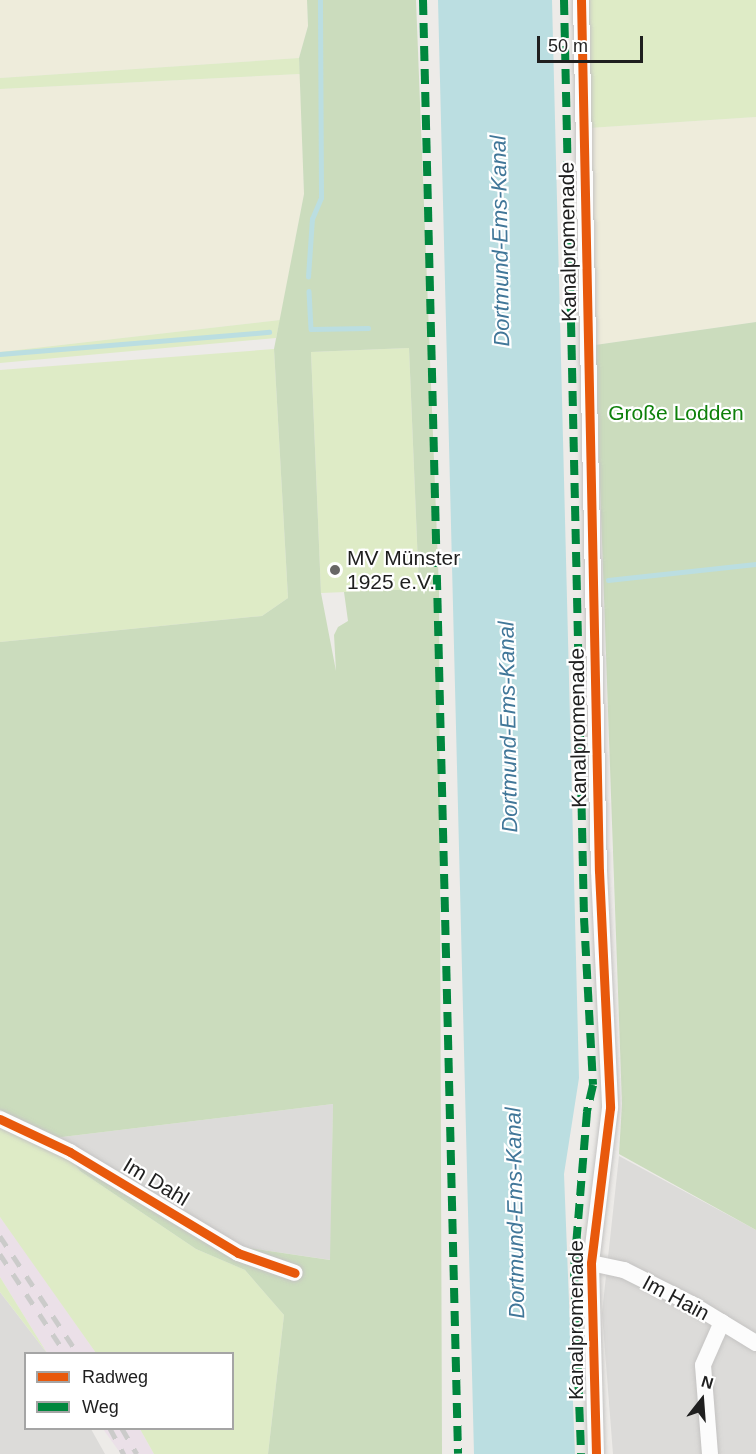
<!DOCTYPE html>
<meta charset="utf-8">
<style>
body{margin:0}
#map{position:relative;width:756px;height:1454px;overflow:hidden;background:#edebe8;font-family:Helvetica,sans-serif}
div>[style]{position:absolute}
.residential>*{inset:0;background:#dcdbd9}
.industrial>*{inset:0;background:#ebe0e8}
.farmland>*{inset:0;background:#eeecdb}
.grass>*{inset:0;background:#deebc6}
.forest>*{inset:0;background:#cbdcbd}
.water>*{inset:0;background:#bbdee1}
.stream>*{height:4.5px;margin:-2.25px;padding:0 2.25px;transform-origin:2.25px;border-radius:2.25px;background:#bbdee1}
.roads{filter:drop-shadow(0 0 2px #c4c3c2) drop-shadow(0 0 2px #c4c3c2)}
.minor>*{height:16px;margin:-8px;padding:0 8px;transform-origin:8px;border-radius:8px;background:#fcfcfc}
.rail>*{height:4.5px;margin-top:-2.25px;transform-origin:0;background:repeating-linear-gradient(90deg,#cbcbca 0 12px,transparent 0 24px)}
.quiet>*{height:8px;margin-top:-4px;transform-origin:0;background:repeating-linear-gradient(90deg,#00873e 0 15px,transparent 0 23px)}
.cycleway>*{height:9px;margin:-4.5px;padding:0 4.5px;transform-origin:4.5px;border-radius:4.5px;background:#e8590c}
.dots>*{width:16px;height:16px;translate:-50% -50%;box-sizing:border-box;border:3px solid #fff;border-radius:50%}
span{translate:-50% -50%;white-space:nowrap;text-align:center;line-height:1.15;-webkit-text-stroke:4.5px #fff;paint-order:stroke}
.street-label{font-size:21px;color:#1f1f1f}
.park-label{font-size:21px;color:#0e800a}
.poi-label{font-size:21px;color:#1f1f1f}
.left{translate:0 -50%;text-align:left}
.water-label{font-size:22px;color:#417799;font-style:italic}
.legend{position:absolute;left:24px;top:1352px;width:210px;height:78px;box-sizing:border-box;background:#fff;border:2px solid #a5a5a5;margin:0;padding:8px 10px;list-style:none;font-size:18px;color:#1f1f1f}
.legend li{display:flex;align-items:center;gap:12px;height:30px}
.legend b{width:30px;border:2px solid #a5a5a5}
.north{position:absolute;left:672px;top:1370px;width:60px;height:60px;-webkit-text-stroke:4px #fff;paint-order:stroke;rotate:17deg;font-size:16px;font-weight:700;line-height:24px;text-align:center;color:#1f1f1f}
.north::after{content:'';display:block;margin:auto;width:21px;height:27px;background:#1f1f1f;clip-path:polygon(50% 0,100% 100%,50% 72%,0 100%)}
.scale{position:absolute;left:537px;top:36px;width:106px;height:27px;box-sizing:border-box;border:3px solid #1f1f1f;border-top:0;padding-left:8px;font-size:18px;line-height:21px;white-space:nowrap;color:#1f1f1f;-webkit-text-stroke:4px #fff;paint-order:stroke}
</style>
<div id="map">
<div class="residential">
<div style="clip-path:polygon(333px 1104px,331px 1260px,243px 1247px,54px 1138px)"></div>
<div style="clip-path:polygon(619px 1156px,756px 1230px,756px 1454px,613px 1454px,602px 1313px)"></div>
<div style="clip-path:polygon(0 1292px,47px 1353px,26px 1354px,26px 1428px,91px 1429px,105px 1454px,0 1454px)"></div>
</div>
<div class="industrial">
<div style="clip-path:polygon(0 1217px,22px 1247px,96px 1353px,47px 1353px,0 1277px)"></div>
<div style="clip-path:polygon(103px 1429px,140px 1429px,154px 1454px,121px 1454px)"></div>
</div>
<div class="farmland">
<div style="clip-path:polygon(0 0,307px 0,308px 26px,299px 58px,0 78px)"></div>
<div style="clip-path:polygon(300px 74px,304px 194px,280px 320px,0 352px,0 89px)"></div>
<div style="clip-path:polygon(756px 117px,756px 322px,595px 345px,589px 128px)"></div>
</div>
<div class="grass">
<div style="clip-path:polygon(587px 0,756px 0,756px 117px,589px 128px)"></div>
<div style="clip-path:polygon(299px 58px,300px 74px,0 89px,0 78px)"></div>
<div style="clip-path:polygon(280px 320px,276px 338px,0 363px,0 352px)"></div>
<div style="clip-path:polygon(409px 348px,419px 589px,321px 593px,311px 352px)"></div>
<div style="clip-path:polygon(274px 349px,288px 598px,262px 616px,0 642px,0 370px)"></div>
<div style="clip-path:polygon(0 1125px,71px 1159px,80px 1171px,196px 1249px,245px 1270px,284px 1315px,268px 1454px,154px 1454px,140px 1429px,232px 1428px,232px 1354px,96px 1353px,0 1217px)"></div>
<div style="clip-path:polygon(0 1277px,47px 1353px,0 1292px)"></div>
</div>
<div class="forest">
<div style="clip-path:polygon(evenodd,307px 0,416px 0,439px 589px,442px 1454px,268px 1454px,284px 1315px,245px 1270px,196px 1249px,80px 1171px,71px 1159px,243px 1247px,330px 1260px,333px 1104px,54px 1138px,0 1110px,0 642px,262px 616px,288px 598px,274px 349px,304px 194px,299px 58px,308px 26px,307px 0,409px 348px,419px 589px,344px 592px,348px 621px,338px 627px,334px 635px,336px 671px,321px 593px,311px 352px,409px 348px)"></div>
<div style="clip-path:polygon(756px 322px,756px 1230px,619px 1154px,622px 1104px,595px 345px)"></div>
</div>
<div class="water">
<div style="clip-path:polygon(438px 0,552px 0,579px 1078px,564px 1174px,575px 1454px,474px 1454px)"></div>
</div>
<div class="stream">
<div style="left:308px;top:277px;width:58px;rotate:-86.1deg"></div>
<div style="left:312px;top:219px;width:23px;rotate:-67deg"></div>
<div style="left:321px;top:198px;width:198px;rotate:-90.3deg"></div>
<div style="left:309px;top:291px;width:38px;rotate:87deg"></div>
<div style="left:311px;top:329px;width:57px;rotate:-1deg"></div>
<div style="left:0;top:354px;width:270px;rotate:-4.7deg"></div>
<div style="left:608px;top:580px;width:149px;rotate:-6.2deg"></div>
</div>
<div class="roads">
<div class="minor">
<div style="left:581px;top:0;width:871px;rotate:88.82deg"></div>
<div style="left:599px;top:871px;width:237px;rotate:87.3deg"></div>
<div style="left:610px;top:1108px;width:156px;rotate:97deg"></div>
<div style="left:591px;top:1263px;width:191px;rotate:88.5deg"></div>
<div style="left:0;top:1119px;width:77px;rotate:25.2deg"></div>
<div style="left:70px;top:1152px;width:196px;rotate:31deg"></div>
<div style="left:238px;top:1253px;width:60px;rotate:19.3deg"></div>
<div style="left:591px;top:1263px;width:34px;rotate:12deg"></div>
<div style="left:624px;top:1270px;width:76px;rotate:26.6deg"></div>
<div style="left:692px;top:1304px;width:75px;rotate:31.4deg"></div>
<div style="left:710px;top:1454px;width:89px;rotate:-94.5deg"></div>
<div style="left:703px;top:1365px;width:47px;rotate:-66.2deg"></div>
</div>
</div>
<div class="rail">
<div style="left:0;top:1236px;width:141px;rotate:56.5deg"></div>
<div style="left:0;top:1254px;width:120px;rotate:56.6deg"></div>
<div style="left:110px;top:1428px;width:30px;rotate:62deg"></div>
<div style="left:122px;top:1428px;width:30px;rotate:60deg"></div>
</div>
<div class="quiet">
<div style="left:423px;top:0;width:1454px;rotate:88.62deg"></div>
<div style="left:564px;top:0;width:918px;rotate:88.75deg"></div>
<div style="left:584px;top:918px;width:167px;rotate:86.9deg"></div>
<div style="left:593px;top:1085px;width:28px;rotate:103deg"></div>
<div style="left:587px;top:1112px;width:158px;rotate:94.7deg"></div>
<div style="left:574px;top:1269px;width:185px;rotate:87.8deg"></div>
</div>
<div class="cycleway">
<div style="left:581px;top:0;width:871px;rotate:88.82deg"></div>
<div style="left:599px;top:871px;width:237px;rotate:87.3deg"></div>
<div style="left:610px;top:1108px;width:156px;rotate:97deg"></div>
<div style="left:591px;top:1263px;width:191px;rotate:88.5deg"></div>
<div style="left:0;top:1119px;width:77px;rotate:25.2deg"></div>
<div style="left:70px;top:1152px;width:196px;rotate:31deg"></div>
<div style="left:238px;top:1253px;width:60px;rotate:19.3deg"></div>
</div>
<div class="dots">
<div style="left:335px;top:570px;background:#676665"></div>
</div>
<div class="street-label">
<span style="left:568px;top:242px;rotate:-91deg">Kanalpromenade</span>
<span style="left:578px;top:728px;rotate:-91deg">Kanalpromenade</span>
<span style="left:156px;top:1182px;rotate:31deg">Im Dahl</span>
<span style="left:676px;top:1298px;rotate:28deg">Im Hain</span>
<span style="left:576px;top:1320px;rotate:-90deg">Kanalpromenade</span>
</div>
<div class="park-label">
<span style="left:676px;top:413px">Große Lodden</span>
</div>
<div class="poi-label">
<span class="left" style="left:347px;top:570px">MV Münster<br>1925 e.V.</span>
</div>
<div class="water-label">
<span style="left:500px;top:241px;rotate:-91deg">Dortmund-Ems-Kanal</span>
<span style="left:508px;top:727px;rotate:-91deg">Dortmund-Ems-Kanal</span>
<span style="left:515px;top:1213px;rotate:-91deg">Dortmund-Ems-Kanal</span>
</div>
<ul class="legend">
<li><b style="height:8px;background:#e8590c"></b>Radweg</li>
<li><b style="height:8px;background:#00873e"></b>Weg</li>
</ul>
<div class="north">N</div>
<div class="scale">50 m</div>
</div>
